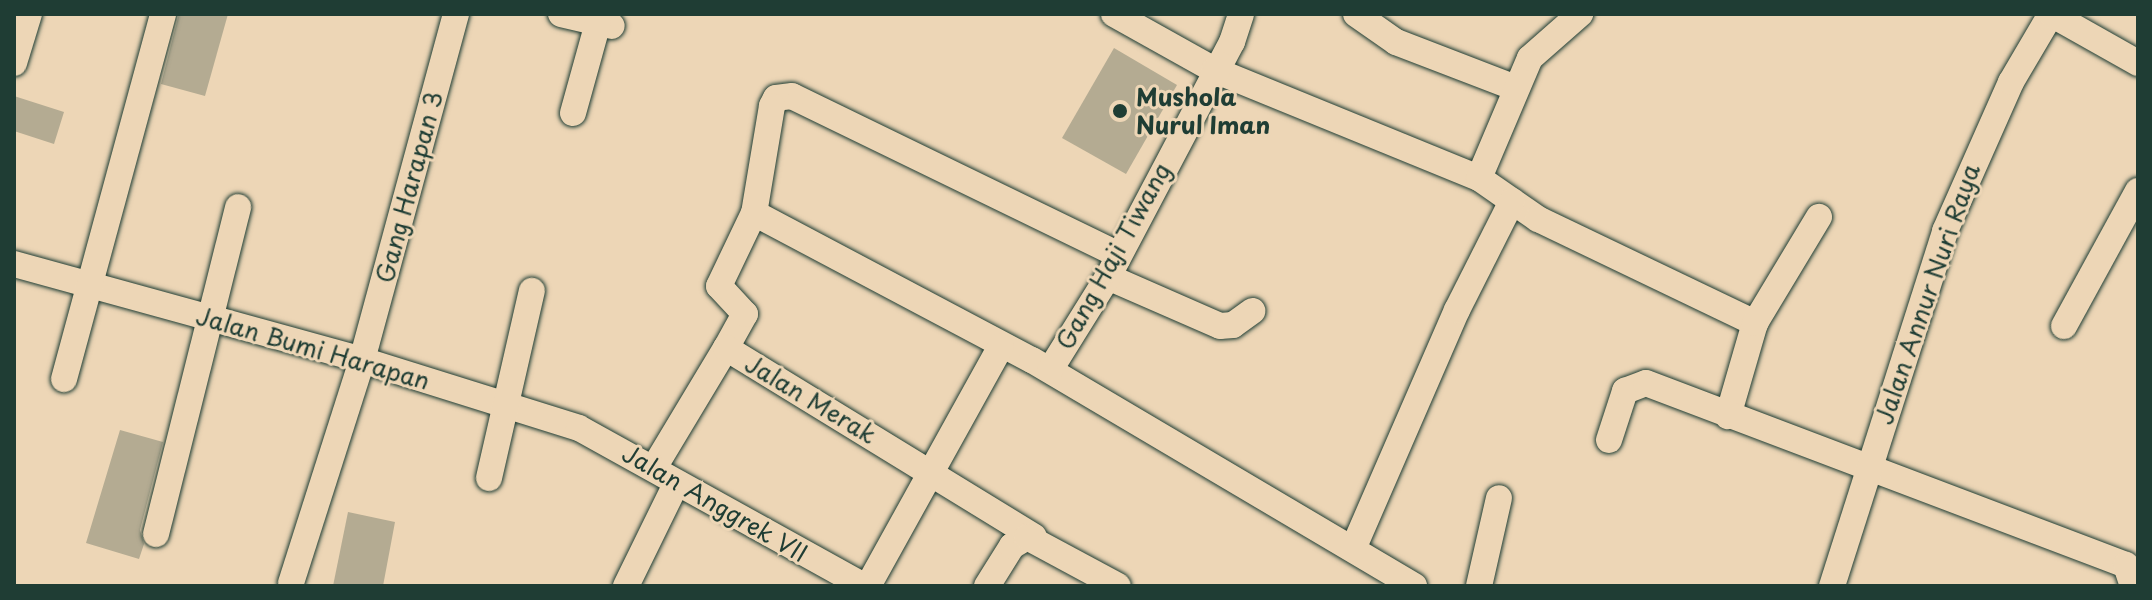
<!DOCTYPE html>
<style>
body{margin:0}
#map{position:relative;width:2152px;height:600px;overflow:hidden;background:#edd6b6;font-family:"Playpen Sans",sans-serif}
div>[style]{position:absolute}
.building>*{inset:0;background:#b4ab92}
.roads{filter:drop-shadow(0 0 2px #1f3d34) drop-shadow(0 0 2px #1f3d34)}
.minor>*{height:26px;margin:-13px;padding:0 13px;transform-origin:13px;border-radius:13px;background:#edd6b6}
.dots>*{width:22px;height:22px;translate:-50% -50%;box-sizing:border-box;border:4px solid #edd6b6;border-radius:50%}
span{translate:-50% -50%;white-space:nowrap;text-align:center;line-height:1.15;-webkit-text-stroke:6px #edd6b6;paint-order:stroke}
.poi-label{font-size:24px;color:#1f3d34;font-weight:700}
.left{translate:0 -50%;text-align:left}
.street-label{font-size:24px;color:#1f3d34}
.frame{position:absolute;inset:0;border:16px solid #1f3d34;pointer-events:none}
</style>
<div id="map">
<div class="building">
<div style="clip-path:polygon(179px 14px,228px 14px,205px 96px,161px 84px)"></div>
<div style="clip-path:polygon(1114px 48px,1177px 85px,1126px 174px,1062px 138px)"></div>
<div style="clip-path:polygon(14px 96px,64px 112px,54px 144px,14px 131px)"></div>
<div style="clip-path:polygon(120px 430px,163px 442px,140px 530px,144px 544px,139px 559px,86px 543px)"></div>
<div style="clip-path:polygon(348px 512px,395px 522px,383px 586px,333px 586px)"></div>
</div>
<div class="roads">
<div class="minor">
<div style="left:561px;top:14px;width:52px;rotate:13.2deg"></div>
<div style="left:1114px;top:14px;width:115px;rotate:29.2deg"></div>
<div style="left:1214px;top:70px;width:286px;rotate:22.2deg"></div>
<div style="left:1479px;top:178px;width:72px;rotate:34.8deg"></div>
<div style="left:1538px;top:219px;width:241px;rotate:25.6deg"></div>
<div style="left:1755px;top:323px;width:97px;rotate:106.2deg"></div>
<div style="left:1356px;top:14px;width:49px;rotate:35deg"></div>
<div style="left:1396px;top:42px;width:125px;rotate:21deg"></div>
<div style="left:14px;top:63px;width:51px;rotate:-73deg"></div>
<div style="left:573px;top:113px;width:93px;rotate:-74.5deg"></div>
<div style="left:1479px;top:178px;width:130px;rotate:-67deg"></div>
<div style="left:1530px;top:58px;width:67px;rotate:-41.3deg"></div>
<div style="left:1117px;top:254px;width:361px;rotate:-154.1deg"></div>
<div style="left:792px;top:96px;width:16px;rotate:173deg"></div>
<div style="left:776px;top:98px;width:9px;rotate:117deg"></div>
<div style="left:772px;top:106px;width:109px;rotate:99.5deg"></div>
<div style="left:754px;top:213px;width:314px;rotate:27.9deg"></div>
<div style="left:1032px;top:360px;width:444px;rotate:30.6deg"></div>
<div style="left:14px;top:264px;width:361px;rotate:15.4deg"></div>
<div style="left:362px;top:360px;width:227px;rotate:17.4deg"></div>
<div style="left:579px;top:428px;width:326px;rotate:29deg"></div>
<div style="left:1108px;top:277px;width:122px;rotate:23.6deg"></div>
<div style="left:1220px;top:326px;width:13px;rotate:-4deg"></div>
<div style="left:1233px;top:325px;width:24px;rotate:-36deg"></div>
<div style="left:1755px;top:323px;width:124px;rotate:-58.9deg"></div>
<div style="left:2064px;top:326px;width:154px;rotate:-61.3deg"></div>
<div style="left:726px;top:348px;width:39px;rotate:-61deg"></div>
<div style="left:745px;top:314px;width:38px;rotate:-133deg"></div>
<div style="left:719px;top:286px;width:81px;rotate:-64.4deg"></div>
<div style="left:1050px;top:370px;width:110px;rotate:-58.1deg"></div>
<div style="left:1108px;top:277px;width:266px;rotate:-62.2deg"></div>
<div style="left:1232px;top:42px;width:29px;rotate:-72deg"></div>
<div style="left:64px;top:379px;width:378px;rotate:-74.8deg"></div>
<div style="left:1609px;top:440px;width:52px;rotate:-71.9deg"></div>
<div style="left:1625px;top:391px;width:22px;rotate:-21deg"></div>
<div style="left:1646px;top:383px;width:513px;rotate:20.77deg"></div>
<div style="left:2126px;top:565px;width:22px;rotate:72deg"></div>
<div style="left:655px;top:466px;width:138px;rotate:-59deg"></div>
<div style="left:726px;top:348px;width:361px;rotate:31.5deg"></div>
<div style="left:489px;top:478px;width:192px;rotate:-77.1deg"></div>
<div style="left:156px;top:534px;width:337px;rotate:-75.9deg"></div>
<div style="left:1353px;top:549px;width:261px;rotate:-66.5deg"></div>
<div style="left:1457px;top:310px;width:122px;rotate:-63.2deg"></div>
<div style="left:291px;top:583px;width:234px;rotate:-72.3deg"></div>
<div style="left:362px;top:360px;width:359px;rotate:-74.8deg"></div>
<div style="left:626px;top:586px;width:114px;rotate:-63.9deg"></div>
<div style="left:868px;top:586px;width:274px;rotate:-61deg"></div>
<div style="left:987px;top:586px;width:47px;rotate:-58deg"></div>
<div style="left:1012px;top:546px;width:17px;rotate:-31deg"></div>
<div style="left:1027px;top:537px;width:103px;rotate:28.3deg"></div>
<div style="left:1479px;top:586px;width:90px;rotate:-77.2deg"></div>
<div style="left:1832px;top:586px;width:373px;rotate:-72.3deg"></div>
<div style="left:1945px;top:231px;width:163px;rotate:-66.1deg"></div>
<div style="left:2011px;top:82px;width:79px;rotate:-59.5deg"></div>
<div style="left:2051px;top:14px;width:100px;rotate:29.4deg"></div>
</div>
</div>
<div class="dots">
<div style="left:1120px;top:111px;background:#1f3d34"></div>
</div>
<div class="poi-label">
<span class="left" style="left:1136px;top:111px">Mushola<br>Nurul Iman</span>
</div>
<div class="street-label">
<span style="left:409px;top:187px;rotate:-75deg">Gang Harapan 3</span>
<span style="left:1113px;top:256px;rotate:-61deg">Gang Haji Tiwang</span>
<span style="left:1927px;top:294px;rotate:-71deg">Jalan Annur Nuri Raya</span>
<span style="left:313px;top:348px;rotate:16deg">Jalan Bumi Harapan</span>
<span style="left:811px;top:399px;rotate:31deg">Jalan Merak</span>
<span style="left:715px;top:503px;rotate:30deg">Jalan Anggrek VII</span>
</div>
<div class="frame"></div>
</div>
